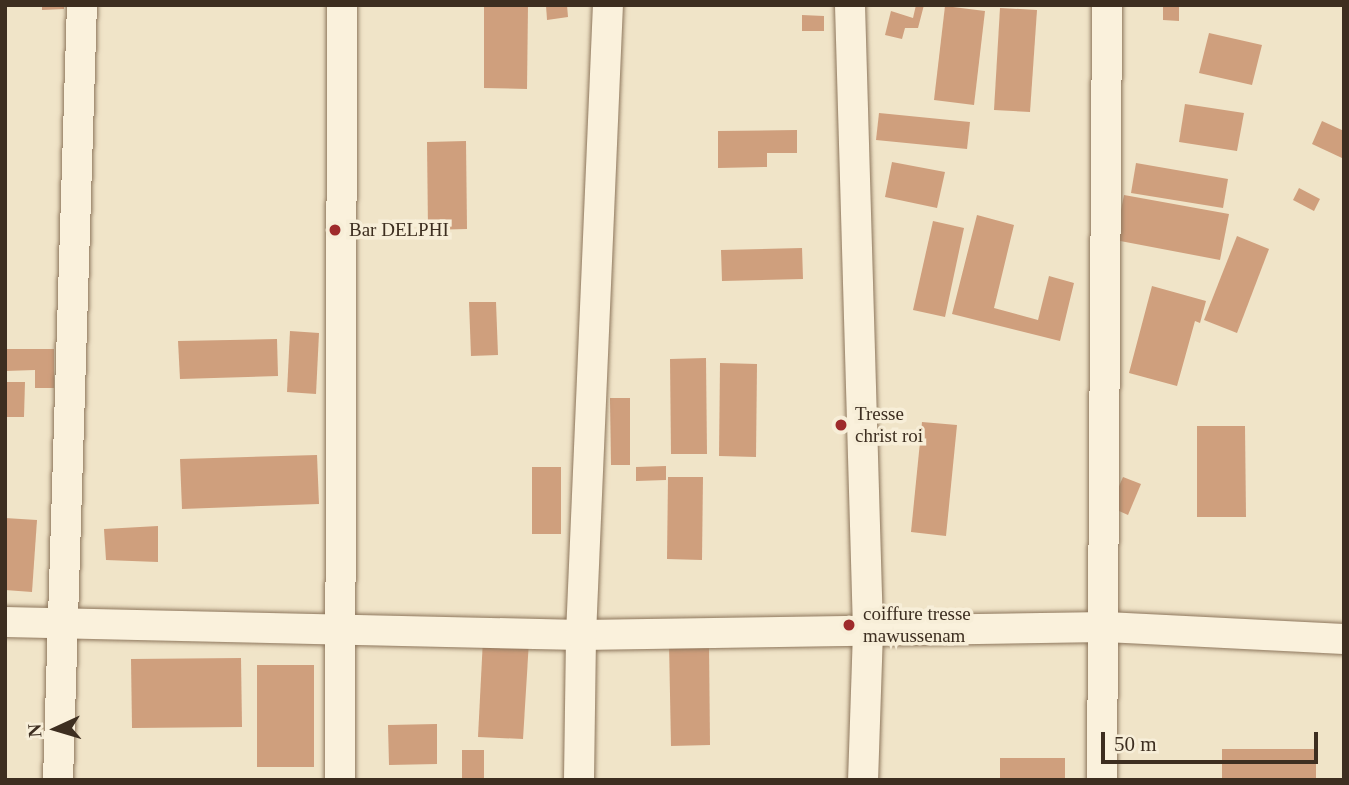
<!DOCTYPE html>
<style>
body{margin:0}
#map{position:relative;width:1349px;height:785px;overflow:hidden;background:#f0e4c8;font-family:"Times New Roman",serif}
div>[style]{position:absolute}
.building>*{inset:0;background:#cf9f7d}
.roads{filter:drop-shadow(0 0 2px #8d765c) drop-shadow(0 0 2px #8d765c)}
.minor>*{height:30px;margin:-15px;padding:0 15px;transform-origin:15px;border-radius:15px;background:#faf1dc}
.dots>*{width:19px;height:19px;translate:-50% -50%;box-sizing:border-box;border:4px solid #f7eed8;border-radius:50%}
span{translate:-50% -50%;white-space:nowrap;text-align:center;line-height:1.15;-webkit-text-stroke:7px #f7eed8;paint-order:stroke}
.poi-label{font-size:19px;color:#3d2e20}
.left{translate:0 -50%;text-align:left}
.frame{position:absolute;inset:0;border:7px solid #3d2e20;pointer-events:none}
.north{position:absolute;left:21px;top:694px;width:70px;height:70px;-webkit-text-stroke:5px #f7eed8;paint-order:stroke;rotate:266deg;font-size:19px;font-weight:700;line-height:28px;text-align:center;color:#3d2e20}
.north::after{content:'';display:block;margin:auto;width:24px;height:32px;background:#3d2e20;clip-path:polygon(50% 0,100% 100%,50% 72%,0 100%)}
.scale{position:absolute;left:1101px;top:732px;width:217px;height:32px;box-sizing:border-box;border:4px solid #3d2e20;border-top:0;padding-left:9px;font-size:21px;line-height:24px;white-space:nowrap;color:#3d2e20;-webkit-text-stroke:5px #f7eed8;paint-order:stroke}
</style>
<div id="map">
<div class="building">
<div style="clip-path:polygon(42px 5px,64px 5px,64px 9px,42px 10px)"></div>
<div style="clip-path:polygon(484px 5px,528px 5px,527px 89px,484px 88px)"></div>
<div style="clip-path:polygon(546px 5px,567px 5px,568px 17px,547px 20px)"></div>
<div style="clip-path:polygon(916px 5px,924px 5px,918px 28px,905px 28px,902px 39px,885px 35px,891px 11px,913px 18px)"></div>
<div style="clip-path:polygon(1163px 5px,1179px 5px,1179px 21px,1163px 20px)"></div>
<div style="clip-path:polygon(945px 6px,985px 11px,974px 105px,934px 100px)"></div>
<div style="clip-path:polygon(1000px 8px,1037px 10px,1030px 112px,994px 110px)"></div>
<div style="clip-path:polygon(802px 15px,824px 16px,824px 31px,802px 31px)"></div>
<div style="clip-path:polygon(1209px 33px,1262px 45px,1252px 85px,1199px 73px)"></div>
<div style="clip-path:polygon(1185px 104px,1244px 113px,1237px 151px,1179px 142px)"></div>
<div style="clip-path:polygon(879px 113px,970px 122px,967px 149px,876px 140px)"></div>
<div style="clip-path:polygon(1322px 121px,1344px 131px,1342px 158px,1312px 144px)"></div>
<div style="clip-path:polygon(797px 130px,797px 153px,767px 153px,767px 167px,718px 168px,718px 131px)"></div>
<div style="clip-path:polygon(466px 141px,467px 229px,428px 230px,427px 142px)"></div>
<div style="clip-path:polygon(892px 162px,945px 172px,937px 208px,885px 197px)"></div>
<div style="clip-path:polygon(1136px 163px,1228px 179px,1223px 208px,1131px 193px)"></div>
<div style="clip-path:polygon(1299px 188px,1320px 199px,1314px 211px,1293px 200px)"></div>
<div style="clip-path:polygon(1124px 195px,1229px 214px,1220px 260px,1115px 240px)"></div>
<div style="clip-path:polygon(977px 215px,1014px 225px,994px 308px,1038px 320px,1049px 276px,1074px 283px,1060px 341px,952px 314px)"></div>
<div style="clip-path:polygon(933px 221px,964px 228px,945px 317px,913px 310px)"></div>
<div style="clip-path:polygon(1237px 236px,1269px 249px,1237px 333px,1204px 320px)"></div>
<div style="clip-path:polygon(802px 248px,803px 279px,722px 281px,721px 250px)"></div>
<div style="clip-path:polygon(1152px 286px,1206px 301px,1200px 323px,1195px 321px,1177px 386px,1129px 373px)"></div>
<div style="clip-path:polygon(469px 302px,496px 302px,498px 355px,471px 356px)"></div>
<div style="clip-path:polygon(290px 331px,319px 333px,316px 394px,287px 392px)"></div>
<div style="clip-path:polygon(277px 339px,278px 376px,180px 379px,178px 341px)"></div>
<div style="clip-path:polygon(5px 349px,54px 349px,54px 388px,35px 388px,35px 370px,5px 371px)"></div>
<div style="clip-path:polygon(706px 358px,707px 454px,671px 454px,670px 359px)"></div>
<div style="clip-path:polygon(720px 363px,757px 364px,756px 457px,719px 456px)"></div>
<div style="clip-path:polygon(5px 382px,25px 382px,24px 417px,5px 417px)"></div>
<div style="clip-path:polygon(610px 398px,630px 398px,630px 465px,611px 465px)"></div>
<div style="clip-path:polygon(922px 422px,957px 425px,946px 536px,911px 532px)"></div>
<div style="clip-path:polygon(1197px 426px,1245px 426px,1246px 517px,1197px 517px)"></div>
<div style="clip-path:polygon(317px 455px,319px 504px,182px 509px,180px 459px)"></div>
<div style="clip-path:polygon(666px 466px,666px 480px,636px 481px,636px 467px)"></div>
<div style="clip-path:polygon(532px 467px,561px 467px,561px 534px,532px 534px)"></div>
<div style="clip-path:polygon(668px 477px,703px 477px,702px 560px,667px 559px)"></div>
<div style="clip-path:polygon(1123px 477px,1141px 484px,1128px 515px,1110px 507px)"></div>
<div style="clip-path:polygon(5px 518px,37px 520px,32px 592px,5px 590px)"></div>
<div style="clip-path:polygon(158px 526px,158px 562px,106px 560px,104px 529px)"></div>
<div style="clip-path:polygon(483px 639px,529px 641px,523px 739px,478px 737px)"></div>
<div style="clip-path:polygon(709px 642px,710px 745px,671px 746px,669px 643px)"></div>
<div style="clip-path:polygon(241px 658px,242px 727px,132px 728px,131px 659px)"></div>
<div style="clip-path:polygon(257px 665px,314px 665px,314px 767px,257px 767px)"></div>
<div style="clip-path:polygon(437px 724px,437px 764px,389px 765px,388px 725px)"></div>
<div style="clip-path:polygon(1222px 749px,1316px 749px,1316px 780px,1222px 780px)"></div>
<div style="clip-path:polygon(462px 750px,484px 750px,484px 780px,462px 780px)"></div>
<div style="clip-path:polygon(1000px 758px,1065px 758px,1065px 780px,1000px 780px)"></div>
</div>
<div class="roads">
<div class="minor">
<div style="left:850px;top:5px;width:626px;rotate:88.35deg"></div>
<div style="left:868px;top:631px;width:149px;rotate:91.9deg"></div>
<div style="left:5px;top:622px;width:576px;rotate:1.29deg"></div>
<div style="left:581px;top:635px;width:525px;rotate:-0.87deg"></div>
<div style="left:1106px;top:627px;width:238px;rotate:2.9deg"></div>
<div style="left:58px;top:780px;width:775px;rotate:-88.23deg"></div>
<div style="left:340px;top:780px;width:775px;rotate:-89.85deg"></div>
<div style="left:579px;top:780px;width:145px;rotate:-89.2deg"></div>
<div style="left:581px;top:635px;width:631px;rotate:-87.55deg"></div>
<div style="left:1102px;top:780px;width:775px;rotate:-89.63deg"></div>
</div>
</div>
<div class="dots">
<div style="left:335px;top:230px;background:#9e2a2b"></div>
<div style="left:841px;top:425px;background:#9e2a2b"></div>
<div style="left:849px;top:625px;background:#9e2a2b"></div>
</div>
<div class="poi-label">
<span class="left" style="left:349px;top:230px">Bar DELPHI</span>
<span class="left" style="left:855px;top:425px">Tresse<br>christ roi</span>
<span class="left" style="left:863px;top:625px">coiffure tresse<br>mawussenam</span>
</div>
<div class="frame"></div>
<div class="north">N</div>
<div class="scale">50 m</div>
</div>
